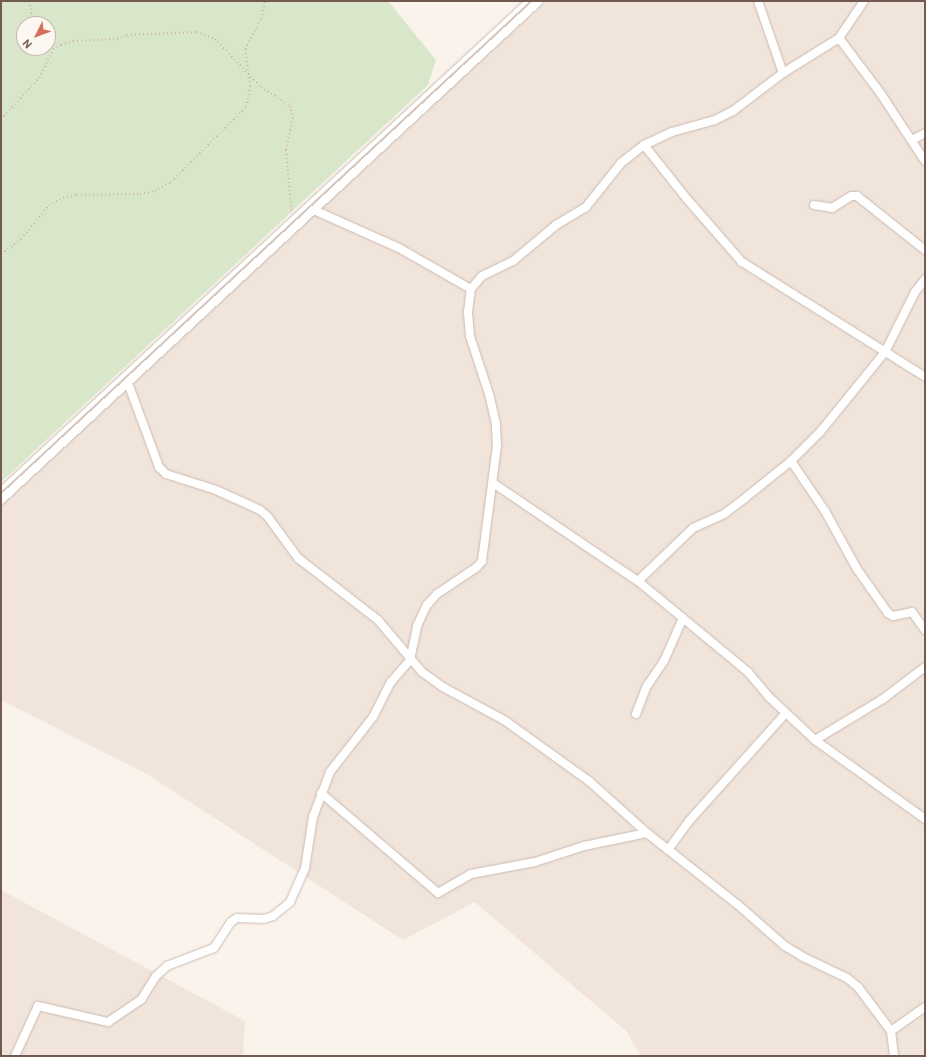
<!DOCTYPE html>
<style>
body{margin:0}
#map{position:relative;width:926px;height:1057px;overflow:hidden;background:#faf3eb;font-family:Overpass,sans-serif}
div>[style]{position:absolute}
.residential>*{inset:0;background:#f1e4da}
.green>*{inset:0;background:#d8e7ca}
.path>*{height:1.5px;margin-top:-0.75px;transform-origin:0;background:repeating-linear-gradient(90deg,#d2b5a8 0 1px,transparent 0 4px)}
.roads{filter:drop-shadow(0 0 1px #cbbbb1) drop-shadow(0 0 1px #cbbbb1)}
.service>*{height:4px;margin:-2px;padding:0 2px;transform-origin:2px;border-radius:2px;background:#fff}
.minor>*{height:8px;margin:-4px;padding:0 4px;transform-origin:4px;border-radius:4px;background:#fff}
span{translate:-50% -50%;white-space:nowrap;text-align:center;line-height:1.15;-webkit-text-stroke:3px #fdf7f1;paint-order:stroke}
.frame{position:absolute;inset:0;border:2px solid #725a50;pointer-events:none}
.north{position:absolute;left:16px;top:16px;width:40px;height:40px;box-sizing:border-box;background:#fdf7f1;border:1px solid #c5b8b1;border-radius:50%;rotate:228deg;font-size:11px;font-weight:700;line-height:16px;text-align:center;color:#725a50}
.north::after{content:'';display:block;margin:auto;width:14px;height:18px;background:#d5705f;clip-path:polygon(50% 0,100% 100%,50% 72%,0 100%)}
</style>
<div id="map">
<div class="residential">
<div style="clip-path:polygon(547px 1px,925px 1px,925px 1056px,641px 1056px,626px 1031px,475px 902px,403px 940px,145px 773px,1px 700px,1px 506px,298px 225px)"></div>
<div style="clip-path:polygon(1px 890px,245px 1021px,243px 1056px,1px 1056px)"></div>
</div>
<div class="green">
<div style="clip-path:polygon(evenodd,1px 1px,388px 1px,436px 60px,428px 85px,1px 482px,1px 1px,24px 24px,48px 24px,48px 48px,24px 48px,24px 24px)"></div>
</div>
<div class="path">
<div style="left:29px;top:1px;width:24px;rotate:78deg"></div>
<div style="left:48px;top:45px;width:6px;rotate:39deg"></div>
<div style="left:1px;top:119px;width:56px;rotate:-47.2deg"></div>
<div style="left:39px;top:78px;width:32px;rotate:-64deg"></div>
<div style="left:53px;top:49px;width:9px;rotate:-27deg"></div>
<div style="left:61px;top:45px;width:13px;rotate:-18deg"></div>
<div style="left:73px;top:41px;width:44px;rotate:-2.6deg"></div>
<div style="left:117px;top:39px;width:11px;rotate:-22deg"></div>
<div style="left:127px;top:35px;width:70px;rotate:-2.5deg"></div>
<div style="left:197px;top:32px;width:19px;rotate:21deg"></div>
<div style="left:215px;top:39px;width:66px;rotate:46.2deg"></div>
<div style="left:261px;top:87px;width:35px;rotate:33deg"></div>
<div style="left:290px;top:106px;width:12px;rotate:76deg"></div>
<div style="left:293px;top:118px;width:33px;rotate:102deg"></div>
<div style="left:286px;top:150px;width:61px;rotate:84.4deg"></div>
<div style="left:1px;top:254px;width:25px;rotate:-37deg"></div>
<div style="left:21px;top:239px;width:44px;rotate:-50.5deg"></div>
<div style="left:49px;top:205px;width:16px;rotate:-27deg"></div>
<div style="left:63px;top:198px;width:14px;rotate:-12deg"></div>
<div style="left:77px;top:195px;width:63px;rotate:-0.9deg"></div>
<div style="left:140px;top:194px;width:15px;rotate:-11deg"></div>
<div style="left:155px;top:191px;width:18px;rotate:-29deg"></div>
<div style="left:171px;top:182px;width:106px;rotate:-45deg"></div>
<div style="left:246px;top:107px;width:21px;rotate:-79deg"></div>
<div style="left:250px;top:86px;width:37px;rotate:-98deg"></div>
<div style="left:245px;top:49px;width:34px;rotate:-62deg"></div>
<div style="left:261px;top:19px;width:18px;rotate:-77deg"></div>
</div>
<div class="roads">
<div class="service">
<div style="left:1px;top:489px;width:718px;rotate:-42.85deg"></div>
</div>
<div class="minor">
<div style="left:758px;top:1px;width:76px;rotate:70.9deg"></div>
<div style="left:839px;top:38px;width:70px;rotate:53.1deg"></div>
<div style="left:881px;top:94px;width:80px;rotate:56.7deg"></div>
<div style="left:912px;top:140px;width:15px;rotate:-28deg"></div>
<div style="left:644px;top:145px;width:69px;rotate:51.5deg"></div>
<div style="left:687px;top:199px;width:84px;rotate:48.9deg"></div>
<div style="left:742px;top:262px;width:216px;rotate:32.1deg"></div>
<div style="left:814px;top:205px;width:18px;rotate:9deg"></div>
<div style="left:832px;top:208px;width:22px;rotate:-32deg"></div>
<div style="left:851px;top:196px;width:6px"></div>
<div style="left:857px;top:196px;width:87px;rotate:38.5deg"></div>
<div style="left:314px;top:210px;width:93px;rotate:24.1deg"></div>
<div style="left:399px;top:248px;width:83px;rotate:29.7deg"></div>
<div style="left:128px;top:383px;width:90px;rotate:69.7deg"></div>
<div style="left:159px;top:467px;width:10px;rotate:45deg"></div>
<div style="left:166px;top:474px;width:52px;rotate:17.7deg"></div>
<div style="left:216px;top:490px;width:48px;rotate:24.4deg"></div>
<div style="left:260px;top:510px;width:11px;rotate:41deg"></div>
<div style="left:268px;top:517px;width:51px;rotate:53.8deg"></div>
<div style="left:298px;top:558px;width:101px;rotate:37.8deg"></div>
<div style="left:378px;top:620px;width:68px;rotate:49.8deg"></div>
<div style="left:422px;top:672px;width:24px;rotate:36deg"></div>
<div style="left:441px;top:686px;width:72px;rotate:28.4deg"></div>
<div style="left:504px;top:720px;width:105px;rotate:35.7deg"></div>
<div style="left:589px;top:781px;width:78px;rotate:41.9deg"></div>
<div style="left:647px;top:833px;width:115px;rotate:38.3deg"></div>
<div style="left:737px;top:904px;width:64px;rotate:41.2deg"></div>
<div style="left:785px;top:946px;width:21px;rotate:31deg"></div>
<div style="left:803px;top:957px;width:49px;rotate:25.5deg"></div>
<div style="left:847px;top:978px;width:14px;rotate:39deg"></div>
<div style="left:858px;top:987px;width:55px;rotate:53.1deg"></div>
<div style="left:891px;top:1031px;width:25px;rotate:83deg"></div>
<div style="left:791px;top:461px;width:60px;rotate:55.8deg"></div>
<div style="left:825px;top:511px;width:66px;rotate:61.1deg"></div>
<div style="left:857px;top:569px;width:54px;rotate:54.8deg"></div>
<div style="left:888px;top:613px;width:6px;rotate:31deg"></div>
<div style="left:893px;top:616px;width:19px;rotate:-12deg"></div>
<div style="left:912px;top:612px;width:22px;rotate:54deg"></div>
<div style="left:493px;top:483px;width:175px;rotate:34.1deg"></div>
<div style="left:638px;top:581px;width:143px;rotate:39.6deg"></div>
<div style="left:748px;top:672px;width:33px;rotate:50deg"></div>
<div style="left:769px;top:697px;width:63px;rotate:43.1deg"></div>
<div style="left:815px;top:740px;width:135px;rotate:35.7deg"></div>
<div style="left:1px;top:500px;width:734px;rotate:-42.85deg"></div>
<div style="left:638px;top:581px;width:76px;rotate:-43.9deg"></div>
<div style="left:693px;top:528px;width:34px;rotate:-24deg"></div>
<div style="left:724px;top:514px;width:26px;rotate:-37deg"></div>
<div style="left:745px;top:498px;width:59px;rotate:-38.8deg"></div>
<div style="left:791px;top:461px;width:42px;rotate:-45deg"></div>
<div style="left:821px;top:431px;width:102px;rotate:-51deg"></div>
<div style="left:885px;top:352px;width:67px;rotate:-63.4deg"></div>
<div style="left:915px;top:292px;width:16px;rotate:-52deg"></div>
<div style="left:636px;top:714px;width:30px;rotate:-69deg"></div>
<div style="left:647px;top:686px;width:30px;rotate:-56deg"></div>
<div style="left:664px;top:661px;width:47px;rotate:-66.2deg"></div>
<div style="left:815px;top:740px;width:79px;rotate:-31.1deg"></div>
<div style="left:883px;top:699px;width:53px;rotate:-37.3deg"></div>
<div style="left:321px;top:793px;width:154px;rotate:40.5deg"></div>
<div style="left:438px;top:893px;width:38px;rotate:-30deg"></div>
<div style="left:471px;top:874px;width:65px;rotate:-10.6deg"></div>
<div style="left:535px;top:862px;width:52px;rotate:-18.1deg"></div>
<div style="left:584px;top:846px;width:64px;rotate:-11.7deg"></div>
<div style="left:668px;top:850px;width:36px;rotate:-54deg"></div>
<div style="left:689px;top:821px;width:144px;rotate:-48.1deg"></div>
<div style="left:891px;top:1031px;width:42px;rotate:-35.2deg"></div>
<div style="left:15px;top:1056px;width:55px;rotate:-65.3deg"></div>
<div style="left:38px;top:1006px;width:72px;rotate:12.9deg"></div>
<div style="left:108px;top:1022px;width:40px;rotate:-34deg"></div>
<div style="left:141px;top:1000px;width:28px;rotate:-58deg"></div>
<div style="left:156px;top:976px;width:15px;rotate:-42deg"></div>
<div style="left:167px;top:966px;width:50px;rotate:-21deg"></div>
<div style="left:214px;top:948px;width:31px;rotate:-57deg"></div>
<div style="left:231px;top:922px;width:7px;rotate:-34deg"></div>
<div style="left:237px;top:918px;width:27px;rotate:2deg"></div>
<div style="left:264px;top:919px;width:9px;rotate:-18deg"></div>
<div style="left:273px;top:916px;width:22px;rotate:-39deg"></div>
<div style="left:290px;top:902px;width:37px;rotate:-66deg"></div>
<div style="left:305px;top:868px;width:52px;rotate:-81.1deg"></div>
<div style="left:313px;top:817px;width:48px;rotate:-69.3deg"></div>
<div style="left:330px;top:772px;width:70px;rotate:-52deg"></div>
<div style="left:373px;top:717px;width:39px;rotate:-63deg"></div>
<div style="left:391px;top:682px;width:29px;rotate:-49deg"></div>
<div style="left:410px;top:660px;width:35px;rotate:-78deg"></div>
<div style="left:417px;top:626px;width:23px;rotate:-65deg"></div>
<div style="left:427px;top:605px;width:15px;rotate:-48deg"></div>
<div style="left:437px;top:594px;width:48px;rotate:-34deg"></div>
<div style="left:477px;top:567px;width:8px;rotate:-50deg"></div>
<div style="left:482px;top:561px;width:116px;rotate:-82.6deg"></div>
<div style="left:497px;top:446px;width:22px;rotate:-93deg"></div>
<div style="left:496px;top:424px;width:28px;rotate:-103deg"></div>
<div style="left:490px;top:397px;width:64px;rotate:-108.2deg"></div>
<div style="left:470px;top:336px;width:24px;rotate:-95deg"></div>
<div style="left:468px;top:312px;width:23px;rotate:-83deg"></div>
<div style="left:471px;top:289px;width:17px;rotate:-50deg"></div>
<div style="left:482px;top:276px;width:34px;rotate:-26deg"></div>
<div style="left:513px;top:261px;width:56px;rotate:-39.9deg"></div>
<div style="left:556px;top:225px;width:35px;rotate:-31deg"></div>
<div style="left:586px;top:207px;width:56px;rotate:-51.5deg"></div>
<div style="left:621px;top:163px;width:29px;rotate:-38deg"></div>
<div style="left:644px;top:145px;width:31px;rotate:-25deg"></div>
<div style="left:672px;top:132px;width:45px;rotate:-15.6deg"></div>
<div style="left:715px;top:120px;width:20px;rotate:-27deg"></div>
<div style="left:733px;top:111px;width:63px;rotate:-37.2deg"></div>
<div style="left:783px;top:73px;width:66px;rotate:-32deg"></div>
<div style="left:839px;top:38px;width:45px;rotate:-56deg"></div>
</div>
</div>
<div class="frame"></div>
<div class="north">N</div>
</div>
